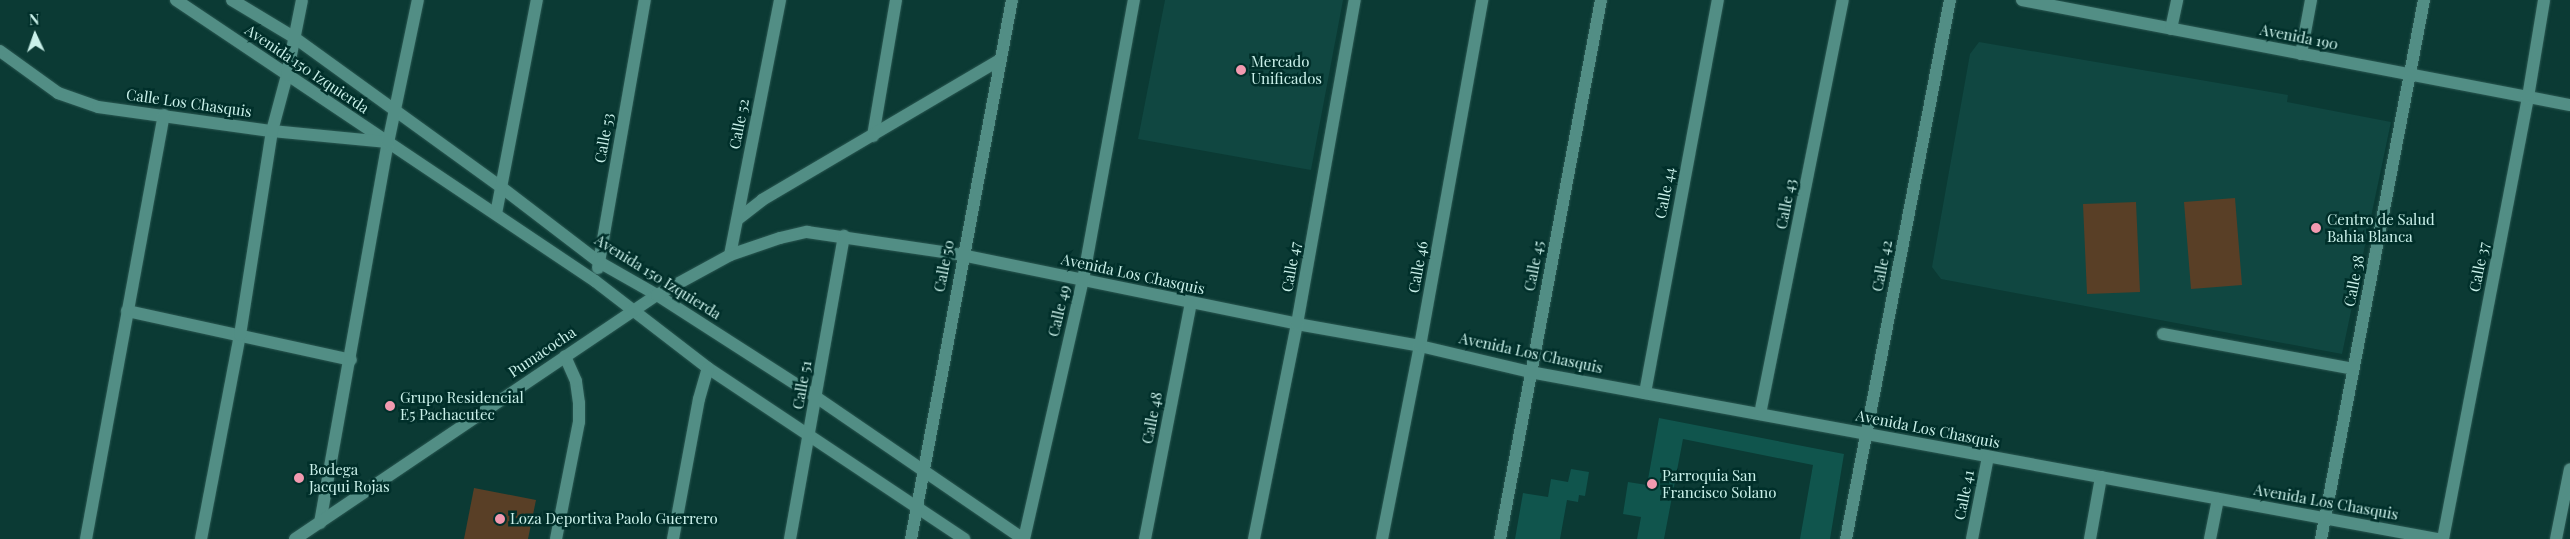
<!DOCTYPE html>
<style>
body{margin:0}
#map{position:relative;width:2570px;height:539px;overflow:hidden;background:#0b3a34;font-family:"Playfair Display",serif}
div>[style]{position:absolute}
.built>*{inset:0;background:#104741}
.green>*{inset:0;background:#593f26}
.building>*{inset:0;background:#10554d}
.roads{filter:drop-shadow(0 0 1px #2a5751) drop-shadow(0 0 1px #2a5751)}
.minor>*{height:12px;margin:-6px;padding:0 6px;transform-origin:6px;border-radius:6px;background:#528e85}
.dots>*{width:14px;height:14px;translate:-50% -50%;box-sizing:border-box;border:2px solid #002f2a;border-radius:50%}
span{translate:-50% -50%;white-space:nowrap;text-align:center;line-height:1.15;-webkit-text-stroke:5px #002f2a;paint-order:stroke}
.street-label{font-size:15px;color:#caf1ea}
.poi-label{font-size:15px;color:#caf1ea}
.left{translate:0 -50%;text-align:left}
.north{position:absolute;left:10px;top:10px;width:50px;height:50px;-webkit-text-stroke:4px #002f2a;paint-order:stroke;rotate:357deg;font-size:14px;font-weight:700;line-height:20px;text-align:center;color:#caf1ea}
.north::after{content:'';display:block;margin:auto;width:18px;height:22px;background:#caf1ea;clip-path:polygon(50% 0,100% 100%,50% 72%,0 100%)}
</style>
<div id="map">
<div class="built">
<div style="clip-path:polygon(1165px 0,1343px 0,1311px 170px,1138px 139px)"></div>
<div style="clip-path:polygon(1979px 42px,2288px 95px,2287px 102px,2391px 122px,2342px 354px,1941px 279px,1932px 267px,1970px 54px)"></div>
</div>
<div class="green">
<div style="clip-path:polygon(2235px 198px,2242px 285px,2191px 289px,2184px 202px)"></div>
<div style="clip-path:polygon(2136px 202px,2140px 292px,2087px 294px,2083px 204px)"></div>
<div style="clip-path:polygon(474px 488px,536px 500px,528px 539px,464px 539px)"></div>
</div>
<div class="building">
<div style="clip-path:polygon(1659px 418px,1844px 454px,1830px 539px,1800px 539px,1813px 465px,1683px 439px,1664px 539px,1637px 539px,1641px 517px,1623px 514px,1628px 482px,1647px 485px)"></div>
<div style="clip-path:polygon(1571px 469px,1589px 472px,1585px 496px,1579px 495px,1578px 502px,1567px 500px,1560px 539px,1515px 539px,1523px 493px,1548px 497px,1551px 479px,1568px 482px)"></div>
</div>
<div class="roads">
<div class="minor">
<div style="left:176px;top:0;width:505px;rotate:33.85deg"></div>
<div style="left:595px;top:281px;width:143px;rotate:37.6deg"></div>
<div style="left:708px;top:368px;width:308px;rotate:33.7deg"></div>
<div style="left:232px;top:0;width:74px;rotate:31.1deg"></div>
<div style="left:295px;top:38px;width:254px;rotate:35.9deg"></div>
<div style="left:501px;top:187px;width:123px;rotate:37.4deg"></div>
<div style="left:599px;top:262px;width:67px;rotate:29.6deg"></div>
<div style="left:657px;top:295px;width:189px;rotate:32.7deg"></div>
<div style="left:816px;top:397px;width:251px;rotate:34.4deg"></div>
<div style="left:2022px;top:0;width:558px;rotate:10.85deg"></div>
<div style="left:2171px;top:29px;width:30px;rotate:-78deg"></div>
<div style="left:0;top:51px;width:72px;rotate:35.9deg"></div>
<div style="left:58px;top:93px;width:42px;rotate:19.3deg"></div>
<div style="left:98px;top:107px;width:176px;rotate:7.9deg"></div>
<div style="left:272px;top:131px;width:116px;rotate:5.5deg"></div>
<div style="left:2301px;top:54px;width:55px;rotate:-79.5deg"></div>
<div style="left:873px;top:136px;width:138px;rotate:-80.4deg"></div>
<div style="left:496px;top:214px;width:218px;rotate:-79.2deg"></div>
<div style="left:738px;top:219px;width:31px;rotate:-38deg"></div>
<div style="left:762px;top:200px;width:277px;rotate:-30.5deg"></div>
<div style="left:730px;top:255px;width:260px;rotate:-78.9deg"></div>
<div style="left:598px;top:268px;width:272px;rotate:-80.1deg"></div>
<div style="left:127px;top:311px;width:229px;rotate:12.3deg"></div>
<div style="left:2163px;top:334px;width:193px;rotate:10.4deg"></div>
<div style="left:1645px;top:393px;width:400px;rotate:-79.5deg"></div>
<div style="left:1760px;top:414px;width:422px;rotate:-78.7deg"></div>
<div style="left:320px;top:523px;width:386px;rotate:-79.9deg"></div>
<div style="left:388px;top:143px;width:146px;rotate:-78.2deg"></div>
<div style="left:86px;top:539px;width:431px;rotate:-79.6deg"></div>
<div style="left:201px;top:539px;width:208px;rotate:-79.2deg"></div>
<div style="left:240px;top:335px;width:206px;rotate:-81.1deg"></div>
<div style="left:272px;top:131px;width:58px;rotate:-75deg"></div>
<div style="left:287px;top:75px;width:76px;rotate:-78.7deg"></div>
<div style="left:295px;top:539px;width:437px;rotate:-34deg"></div>
<div style="left:657px;top:295px;width:83px;rotate:-28.7deg"></div>
<div style="left:730px;top:255px;width:53px;rotate:-18.8deg"></div>
<div style="left:780px;top:238px;width:28px;rotate:-13deg"></div>
<div style="left:807px;top:232px;width:157px;rotate:8.4deg"></div>
<div style="left:962px;top:255px;width:342px;rotate:11.6deg"></div>
<div style="left:1297px;top:324px;width:125px;rotate:10.1deg"></div>
<div style="left:1420px;top:346px;width:113px;rotate:13.3deg"></div>
<div style="left:1530px;top:372px;width:922px;rotate:10.43deg"></div>
<div style="left:556px;top:539px;width:119px;rotate:-78.9deg"></div>
<div style="left:579px;top:422px;width:19px;rotate:-90deg"></div>
<div style="left:579px;top:403px;width:22px;rotate:-98deg"></div>
<div style="left:576px;top:381px;width:27px;rotate:-114deg"></div>
<div style="left:673px;top:539px;width:142px;rotate:-79.5deg"></div>
<div style="left:699px;top:399px;width:32px;rotate:-74deg"></div>
<div style="left:790px;top:539px;width:308px;rotate:-79.9deg"></div>
<div style="left:911px;top:539px;width:548px;rotate:-79.39deg"></div>
<div style="left:1024px;top:539px;width:266px;rotate:-77.2deg"></div>
<div style="left:1083px;top:280px;width:285px;rotate:-79.7deg"></div>
<div style="left:1145px;top:539px;width:241px;rotate:-79deg"></div>
<div style="left:1254px;top:539px;width:219px;rotate:-78.7deg"></div>
<div style="left:1297px;top:324px;width:329px;rotate:-79.9deg"></div>
<div style="left:1382px;top:539px;width:197px;rotate:-78.9deg"></div>
<div style="left:1420px;top:346px;width:352px;rotate:-79.8deg"></div>
<div style="left:1500px;top:539px;width:548px;rotate:-79.39deg"></div>
<div style="left:1846px;top:539px;width:549px;rotate:-79.08deg"></div>
<div style="left:1972px;top:539px;width:84px;rotate:-79deg"></div>
<div style="left:2090px;top:539px;width:63px;rotate:-79.9deg"></div>
<div style="left:2210px;top:539px;width:41px;rotate:-78.7deg"></div>
<div style="left:2321px;top:539px;width:549px;rotate:-79.18deg"></div>
<div style="left:2443px;top:539px;width:450px;rotate:-79.1deg"></div>
<div style="left:2528px;top:97px;width:98px;rotate:-80.6deg"></div>
<div style="left:2556px;top:539px;width:71px;rotate:-78.7deg"></div>
</div>
</div>
<div class="dots">
<div style="left:1241px;top:70px;background:#f29ab0"></div>
<div style="left:2316px;top:228px;background:#f29ab0"></div>
<div style="left:390px;top:406px;background:#f29ab0"></div>
<div style="left:299px;top:478px;background:#f29ab0"></div>
<div style="left:1652px;top:484px;background:#f29ab0"></div>
<div style="left:500px;top:519px;background:#f29ab0"></div>
</div>
<div class="street-label">
<span style="left:2299px;top:37px;rotate:11deg">Avenida 190</span>
<span style="left:307px;top:69px;rotate:34deg">Avenida 150 Izquierda</span>
<span style="left:189px;top:103px;rotate:8deg">Calle Los Chasquis</span>
<span style="left:739px;top:124px;rotate:-79deg">Calle 52</span>
<span style="left:604px;top:138px;rotate:-80deg">Calle 53</span>
<span style="left:1665px;top:193px;rotate:-79deg">Calle 44</span>
<span style="left:1786px;top:204px;rotate:-79deg">Calle 43</span>
<span style="left:944px;top:266px;rotate:-79deg">Calle 50</span>
<span style="left:1534px;top:266px;rotate:-79deg">Calle 45</span>
<span style="left:1882px;top:266px;rotate:-79deg">Calle 42</span>
<span style="left:1291px;top:267px;rotate:-80deg">Calle 47</span>
<span style="left:1418px;top:267px;rotate:-80deg">Calle 46</span>
<span style="left:2479px;top:267px;rotate:-79deg">Calle 37</span>
<span style="left:1133px;top:274px;rotate:12deg">Avenida Los Chasquis</span>
<span style="left:658px;top:277px;rotate:32deg">Avenida 150 Izquierda</span>
<span style="left:2354px;top:281px;rotate:-79deg">Calle 38</span>
<span style="left:1059px;top:311px;rotate:-77deg">Calle 49</span>
<span style="left:542px;top:352px;rotate:-34deg">Pumacocha</span>
<span style="left:1531px;top:353px;rotate:12deg">Avenida Los Chasquis</span>
<span style="left:802px;top:385px;rotate:-80deg">Calle 51</span>
<span style="left:1152px;top:418px;rotate:-79deg">Calle 48</span>
<span style="left:1928px;top:429px;rotate:11deg">Avenida Los Chasquis</span>
<span style="left:1964px;top:495px;rotate:-79deg">Calle 41</span>
<span style="left:2326px;top:502px;rotate:10deg">Avenida Los Chasquis</span>
</div>
<div class="poi-label">
<span class="left" style="left:1251px;top:70px">Mercado<br>Unificados</span>
<span class="left" style="left:2327px;top:228px">Centro de Salud<br>Bahia Blanca</span>
<span class="left" style="left:400px;top:406px">Grupo Residencial<br>E5 Pachacutec</span>
<span class="left" style="left:309px;top:478px">Bodega<br>Jacqui Rojas</span>
<span class="left" style="left:1662px;top:484px">Parroquia San<br>Francisco Solano</span>
<span class="left" style="left:510px;top:519px">Loza Deportiva Paolo Guerrero</span>
</div>
<div class="north">N</div>
</div>
